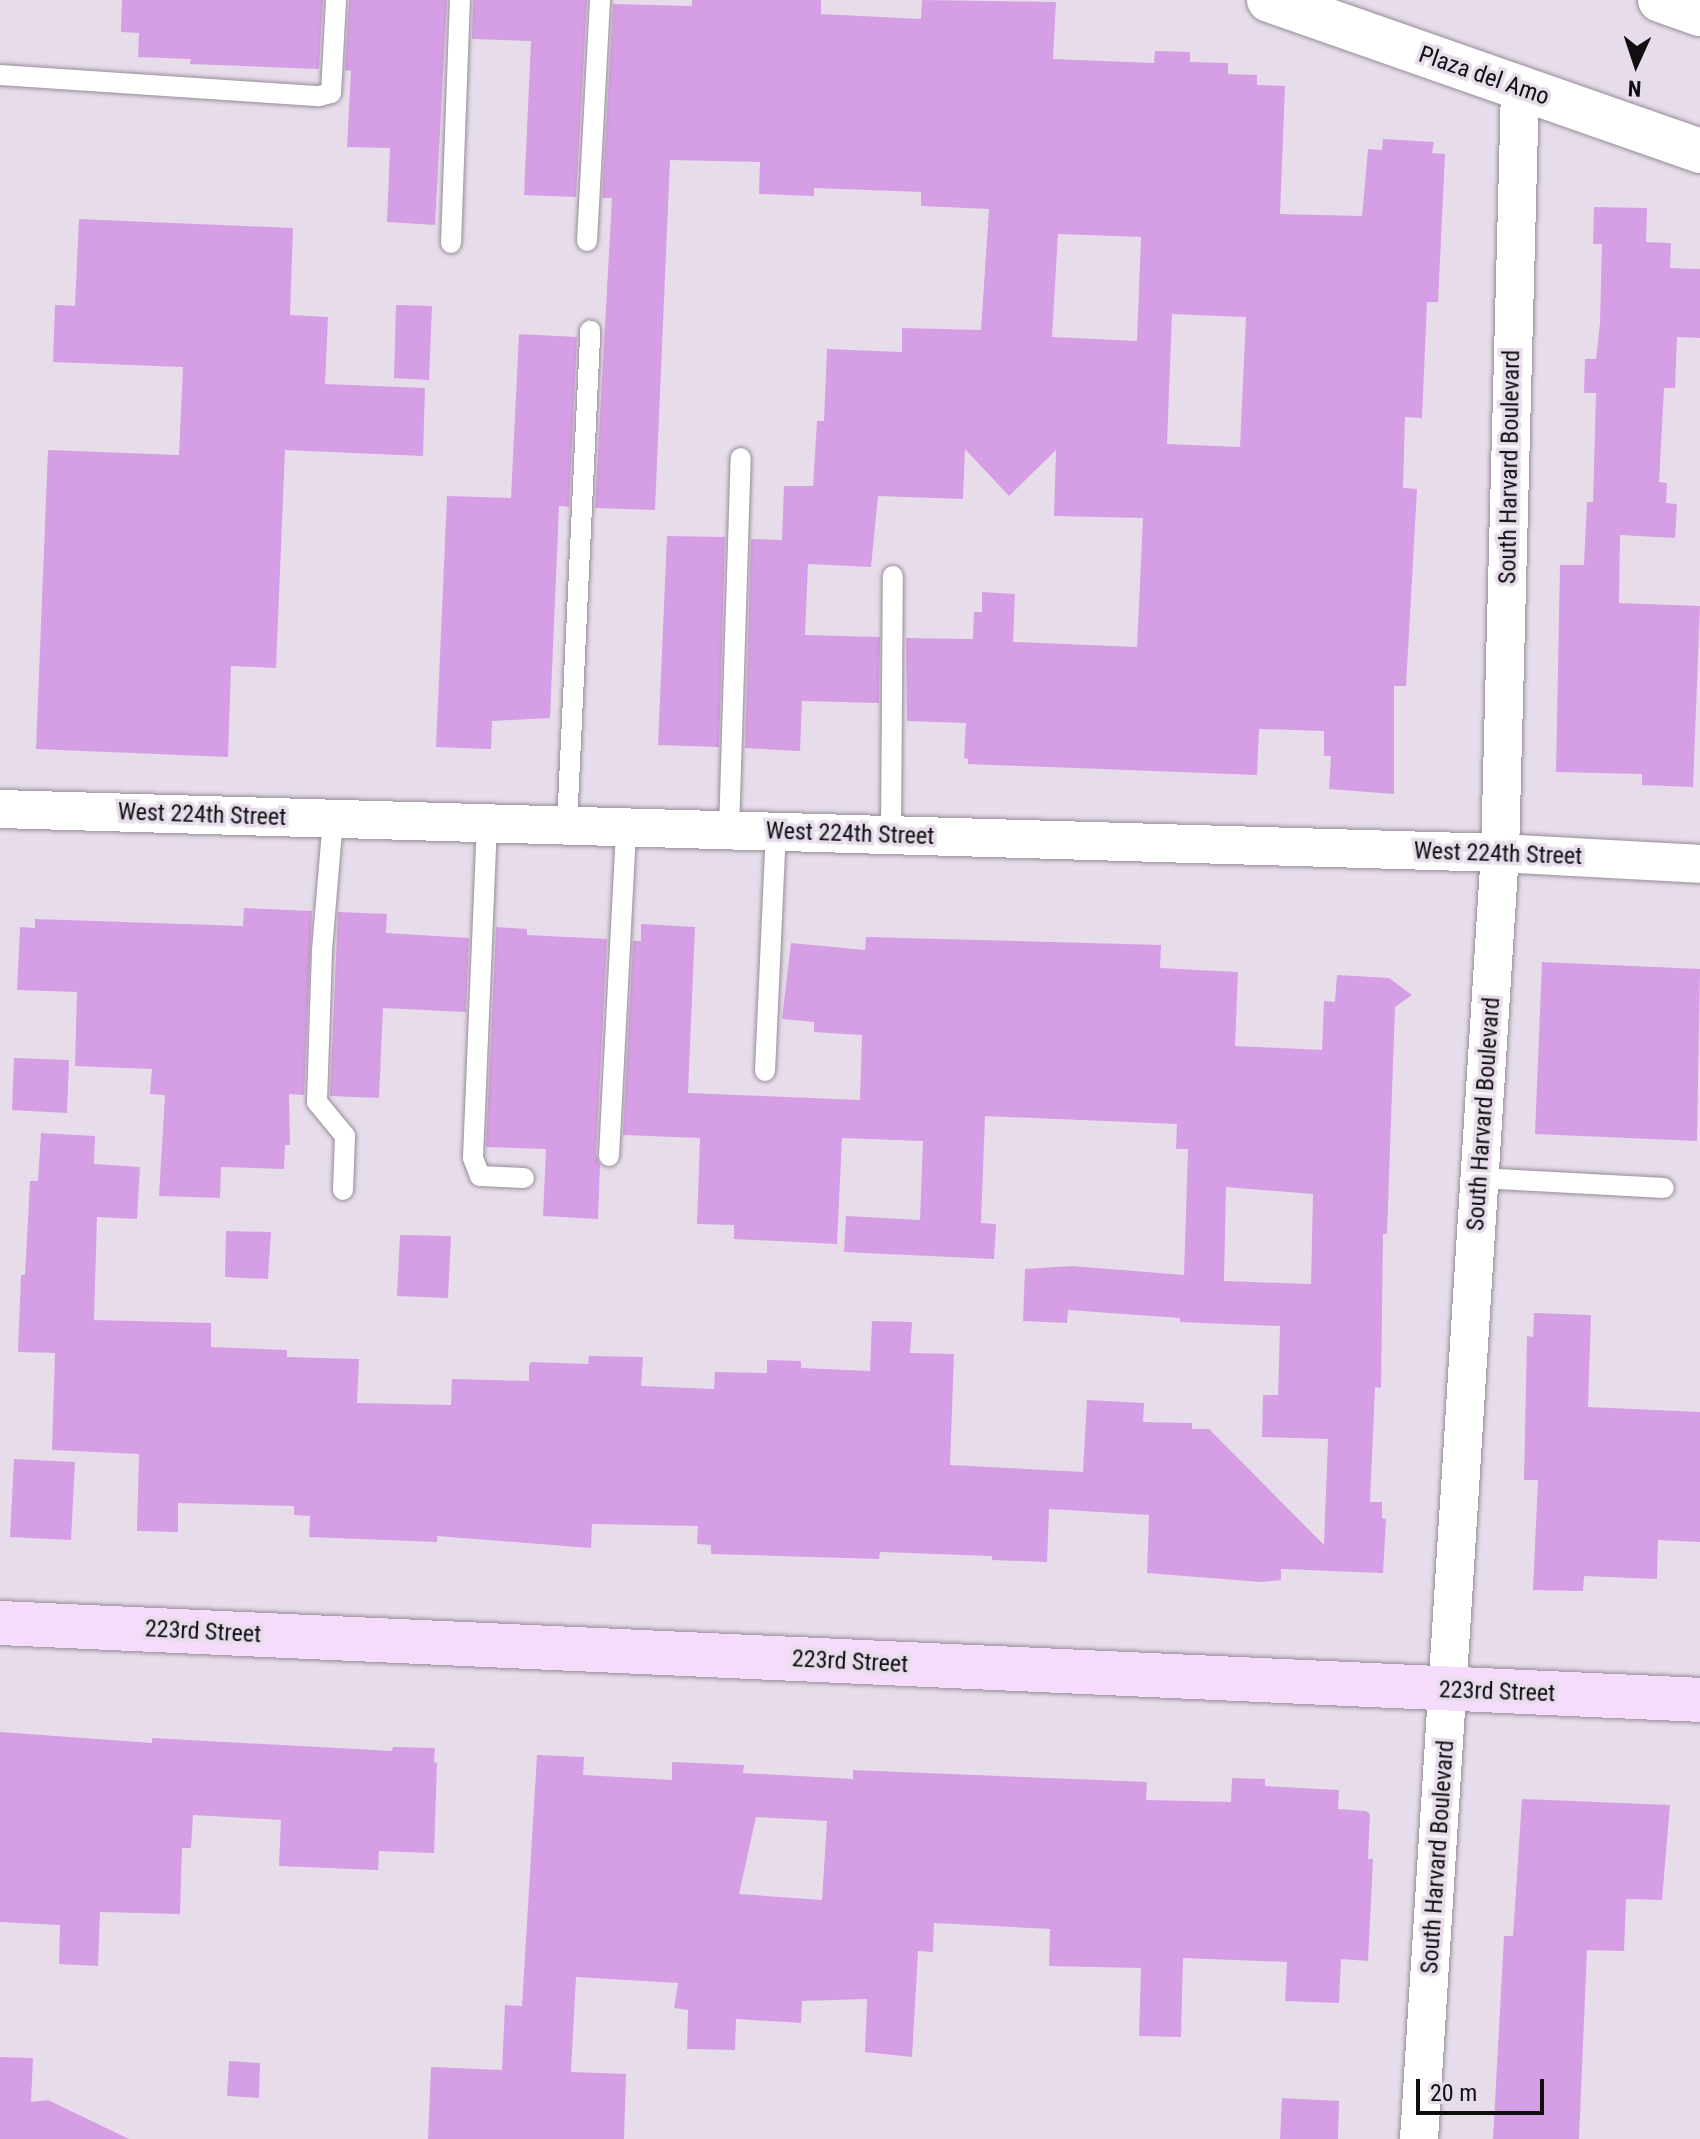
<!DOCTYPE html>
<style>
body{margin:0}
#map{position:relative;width:1700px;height:2139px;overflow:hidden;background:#e7ddea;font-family:"Roboto Condensed",sans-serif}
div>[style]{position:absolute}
.building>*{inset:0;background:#d69ee4}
.roads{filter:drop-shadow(0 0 2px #968c98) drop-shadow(0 0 2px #968c98)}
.service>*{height:20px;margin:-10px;padding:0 10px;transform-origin:10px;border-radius:10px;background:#fff}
.minor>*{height:38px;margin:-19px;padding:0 19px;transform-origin:19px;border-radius:19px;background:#fff}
.tertiary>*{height:44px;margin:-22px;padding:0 22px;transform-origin:22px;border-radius:22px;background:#fff}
.secondary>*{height:44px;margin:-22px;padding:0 22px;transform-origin:22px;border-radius:22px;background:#f4dcfa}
span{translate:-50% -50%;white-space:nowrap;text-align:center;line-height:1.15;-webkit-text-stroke:7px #e7ddea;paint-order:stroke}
.street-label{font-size:24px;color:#110e12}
.north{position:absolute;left:1596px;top:24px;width:80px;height:80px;-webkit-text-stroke:6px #e7ddea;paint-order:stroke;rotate:183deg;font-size:22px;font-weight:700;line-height:32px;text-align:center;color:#110e12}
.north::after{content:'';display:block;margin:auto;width:28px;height:36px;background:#110e12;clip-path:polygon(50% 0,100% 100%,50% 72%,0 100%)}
.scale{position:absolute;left:1416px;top:2079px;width:128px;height:36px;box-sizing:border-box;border:4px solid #110e12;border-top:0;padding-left:10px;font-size:24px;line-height:28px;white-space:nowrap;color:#110e12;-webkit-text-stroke:6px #e7ddea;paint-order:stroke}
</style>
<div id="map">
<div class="building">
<div style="clip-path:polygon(122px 0,323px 0,319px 69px,190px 64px,191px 59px,138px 57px,139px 33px,121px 32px)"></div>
<div style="clip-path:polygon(349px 0,447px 0,435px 225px,387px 222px,390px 148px,347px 147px,351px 71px,345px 70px)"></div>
<div style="clip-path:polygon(473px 0,587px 0,576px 197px,524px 195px,531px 41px,472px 39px)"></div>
<div style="clip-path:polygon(evenodd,692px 0,821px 0,821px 14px,921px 19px,922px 0,1056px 2px,1053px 59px,1154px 63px,1155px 51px,1190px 52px,1190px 62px,1228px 63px,1228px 74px,1257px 75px,1257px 85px,1285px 86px,1280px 214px,1362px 216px,1368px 149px,1382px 150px,1383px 139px,1434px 142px,1432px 153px,1445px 154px,1438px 302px,1427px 302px,1422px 418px,1405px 417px,1403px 488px,1417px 489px,1406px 686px,1394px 686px,1394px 794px,1329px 789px,1331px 756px,1324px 756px,1324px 731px,1259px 729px,1257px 775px,968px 764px,968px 759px,964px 758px,966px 723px,907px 721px,906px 638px,973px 639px,974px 612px,982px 612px,982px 592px,1015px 594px,1013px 642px,1137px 647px,1143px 518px,1054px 516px,1056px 450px,1009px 496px,965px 449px,963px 499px,878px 496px,871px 567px,808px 564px,805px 635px,880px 637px,879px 703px,802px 701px,800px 751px,745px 748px,751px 539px,782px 540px,784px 486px,813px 486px,817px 421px,824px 421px,827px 349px,902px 352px,902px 328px,981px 330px,989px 209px,921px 206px,921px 192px,814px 188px,814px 196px,759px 194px,760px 162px,670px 160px,655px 510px,595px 508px,612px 198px,602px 198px,613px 4px,692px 6px,692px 0,1058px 234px,1141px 237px,1137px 341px,1052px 337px,1058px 234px,692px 0,1172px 314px,1246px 317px,1240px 447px,1167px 444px,1172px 314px)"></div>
<div style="clip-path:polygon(1594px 207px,1647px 208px,1646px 242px,1671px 243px,1670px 268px,1700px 269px,1700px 338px,1677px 337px,1675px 388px,1664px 388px,1659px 482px,1667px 483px,1666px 503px,1677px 504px,1675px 538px,1620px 535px,1619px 603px,1700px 606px,1693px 787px,1642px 785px,1642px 774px,1556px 772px,1560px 565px,1584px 565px,1587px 502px,1593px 502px,1596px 393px,1584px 393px,1585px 359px,1596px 359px,1600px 323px,1602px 244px,1593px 244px)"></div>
<div style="clip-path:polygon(79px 219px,293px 228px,290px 315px,328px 317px,325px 384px,425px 388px,423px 456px,285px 450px,276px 668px,231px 666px,228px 757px,36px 749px,48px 450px,179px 455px,183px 367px,53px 362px,55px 305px,75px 306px)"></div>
<div style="clip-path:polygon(396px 305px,432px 306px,429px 380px,394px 378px)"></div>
<div style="clip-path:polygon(519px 334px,577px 337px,569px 507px,559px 506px,550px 718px,492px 721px,491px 749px,436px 747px,447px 496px,511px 498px)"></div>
<div style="clip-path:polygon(667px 536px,725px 537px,719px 747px,658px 745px)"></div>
<div style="clip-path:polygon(244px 908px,312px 911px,304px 1095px,289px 1094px,290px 1145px,285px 1145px,284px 1169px,221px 1167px,220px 1198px,159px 1196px,165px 1095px,150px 1094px,152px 1069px,75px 1066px,77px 992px,17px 990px,20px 927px,35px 928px,35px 919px,243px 926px)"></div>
<div style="clip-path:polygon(338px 912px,387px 914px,386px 933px,469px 938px,466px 1012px,383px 1008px,379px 1098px,330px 1096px)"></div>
<div style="clip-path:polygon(evenodd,641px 924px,695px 927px,688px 1093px,860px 1100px,862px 1035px,814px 1032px,814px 1022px,782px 1019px,791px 943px,865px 950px,866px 937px,1161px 945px,1160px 968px,1238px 972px,1235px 1046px,1322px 1050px,1324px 1001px,1335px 1002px,1337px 975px,1389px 978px,1412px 995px,1395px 1007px,1387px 1234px,1383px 1234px,1381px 1388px,1375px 1387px,1370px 1502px,1382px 1502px,1382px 1518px,1386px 1519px,1383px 1573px,1281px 1569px,1281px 1580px,1261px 1582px,1147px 1573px,1149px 1515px,1049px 1509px,1047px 1562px,992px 1560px,992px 1556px,880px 1552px,879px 1559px,711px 1554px,711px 1545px,697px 1544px,698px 1526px,592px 1524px,591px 1548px,437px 1536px,437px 1542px,309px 1537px,310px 1516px,294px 1515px,294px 1506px,178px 1503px,178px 1532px,137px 1531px,139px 1454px,52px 1450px,55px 1353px,18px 1352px,21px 1275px,25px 1275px,30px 1181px,38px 1181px,41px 1133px,95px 1136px,94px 1164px,140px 1167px,137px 1219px,97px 1217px,94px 1320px,211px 1323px,211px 1347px,287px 1350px,287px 1357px,359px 1359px,357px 1403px,451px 1405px,452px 1379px,529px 1381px,529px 1364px,532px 1362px,588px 1364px,589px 1356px,643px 1357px,641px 1386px,714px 1389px,715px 1372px,767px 1373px,767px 1360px,801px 1361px,801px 1368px,870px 1371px,872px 1321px,912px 1322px,910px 1353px,954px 1354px,950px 1465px,1083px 1472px,1087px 1400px,1144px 1403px,1143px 1422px,1192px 1423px,1192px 1429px,1209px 1429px,1324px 1545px,1328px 1439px,1262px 1437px,1263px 1395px,1278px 1395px,1280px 1326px,1180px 1322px,1180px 1318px,1068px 1310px,1067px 1323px,1023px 1321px,1025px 1269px,1072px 1266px,1184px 1275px,1188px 1149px,1176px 1149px,1177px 1124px,985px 1116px,981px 1223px,996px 1224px,994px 1259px,844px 1252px,846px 1216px,920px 1220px,923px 1141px,842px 1138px,837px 1244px,734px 1239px,734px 1225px,697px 1224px,700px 1138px,623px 1135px,633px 941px,641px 941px,641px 924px,1226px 1187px,1313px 1194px,1311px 1284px,1224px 1281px,1226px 1187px)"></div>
<div style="clip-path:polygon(496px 927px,527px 929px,527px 935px,607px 939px,596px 1155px,600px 1165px,598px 1219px,543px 1216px,546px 1149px,486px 1147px)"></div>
<div style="clip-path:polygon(1542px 962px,1700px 969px,1697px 1141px,1535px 1134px)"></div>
<div style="clip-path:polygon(14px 1058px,69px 1060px,67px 1113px,12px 1110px)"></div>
<div style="clip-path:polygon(226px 1231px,271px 1232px,268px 1279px,225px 1277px)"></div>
<div style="clip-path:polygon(400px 1235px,451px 1236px,448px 1298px,397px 1296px)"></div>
<div style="clip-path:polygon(1534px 1313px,1591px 1315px,1588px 1407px,1700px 1412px,1700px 1542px,1658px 1540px,1657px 1579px,1584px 1576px,1583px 1591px,1533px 1590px,1538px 1480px,1524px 1480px,1527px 1336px,1533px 1337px)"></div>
<div style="clip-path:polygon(14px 1459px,75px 1462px,71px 1540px,10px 1537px)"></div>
<div style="clip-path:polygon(0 1732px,152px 1743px,152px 1738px,392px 1751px,393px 1747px,435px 1748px,434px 1762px,437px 1763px,434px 1853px,379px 1851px,378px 1870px,279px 1866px,281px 1820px,193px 1815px,191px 1848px,182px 1848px,180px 1914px,100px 1912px,98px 1966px,59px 1964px,60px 1925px,0 1922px)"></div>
<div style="clip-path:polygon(evenodd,537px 1755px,584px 1757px,583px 1775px,672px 1780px,672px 1762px,744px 1765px,743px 1773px,853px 1779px,853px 1770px,1147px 1782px,1146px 1800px,1231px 1802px,1232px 1778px,1265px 1779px,1265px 1786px,1339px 1790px,1338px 1809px,1366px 1811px,1370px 1814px,1368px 1859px,1373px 1859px,1368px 1961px,1341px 1959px,1339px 2003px,1285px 2001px,1287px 1962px,1183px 1958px,1181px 2037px,1139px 2036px,1141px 1968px,1049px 1966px,1050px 1929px,934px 1923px,933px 1952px,918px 1951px,912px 2057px,865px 2052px,867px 1999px,802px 2001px,801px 2023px,736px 2019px,735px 2050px,687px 2049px,688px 2010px,674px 2008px,678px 1983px,576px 1977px,571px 2072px,626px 2074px,624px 2139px,428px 2139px,431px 2067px,502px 2070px,505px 2005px,522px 2006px,537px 1755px,756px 1817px,827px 1821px,822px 1900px,739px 1894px,756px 1817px)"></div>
<div style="clip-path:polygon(1522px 1799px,1670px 1805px,1662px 1900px,1626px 1899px,1624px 1951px,1587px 1950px,1579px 2139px,1493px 2139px,1504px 1936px,1513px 1936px)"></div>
<div style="clip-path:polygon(0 2057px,33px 2058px,31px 2102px,48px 2100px,129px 2139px,0 2139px)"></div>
<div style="clip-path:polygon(229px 2061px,260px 2063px,259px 2098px,227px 2096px)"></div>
<div style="clip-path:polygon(1282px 2098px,1339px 2101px,1338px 2139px,1280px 2139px)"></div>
</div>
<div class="roads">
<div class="service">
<div style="left:0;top:75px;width:320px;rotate:3.8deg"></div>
<div style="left:319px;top:96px;width:12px;rotate:-14deg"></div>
<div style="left:331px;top:93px;width:93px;rotate:-86.9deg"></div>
<div style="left:587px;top:241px;width:241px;rotate:-86.9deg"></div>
<div style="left:451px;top:243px;width:243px;rotate:-87.9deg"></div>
<div style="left:333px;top:819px;width:132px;rotate:94.8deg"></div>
<div style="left:322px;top:951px;width:151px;rotate:91.9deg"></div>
<div style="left:317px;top:1102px;width:44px;rotate:50.5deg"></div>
<div style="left:345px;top:1136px;width:54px;rotate:92.1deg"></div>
<div style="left:487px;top:823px;width:335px;rotate:92.4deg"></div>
<div style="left:473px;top:1158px;width:19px;rotate:69deg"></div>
<div style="left:480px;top:1176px;width:44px;rotate:2.6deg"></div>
<div style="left:567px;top:825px;width:495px;rotate:-87.3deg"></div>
<div style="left:729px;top:830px;width:372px;rotate:-88.2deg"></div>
<div style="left:891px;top:835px;width:259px;rotate:-89.6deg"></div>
<div style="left:765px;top:1071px;width:240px;rotate:-87.4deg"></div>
<div style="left:609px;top:1156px;width:329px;rotate:-87deg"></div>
<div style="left:1480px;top:1178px;width:184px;rotate:3.1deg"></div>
</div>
<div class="minor">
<div style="left:0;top:809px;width:1501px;rotate:1.68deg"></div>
<div style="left:1500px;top:853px;width:200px;rotate:3.1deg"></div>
<div style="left:1419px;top:2139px;width:1289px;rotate:-86.4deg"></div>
<div style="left:1500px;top:853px;width:765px;rotate:-88.5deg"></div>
</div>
<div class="tertiary">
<div style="left:1269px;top:0;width:457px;rotate:19.3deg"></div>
<div style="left:1660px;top:0;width:42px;rotate:19.3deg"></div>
</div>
<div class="secondary">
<div style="left:0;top:1623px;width:1702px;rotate:2.59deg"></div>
</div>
</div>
<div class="street-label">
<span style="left:1484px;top:76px;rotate:19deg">Plaza del Amo</span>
<span style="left:1510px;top:467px;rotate:-89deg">South Harvard Boulevard</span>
<span style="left:202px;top:815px;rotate:2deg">West 224th Street</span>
<span style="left:850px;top:834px;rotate:2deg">West 224th Street</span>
<span style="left:1498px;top:854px;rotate:2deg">West 224th Street</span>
<span style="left:1484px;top:1114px;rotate:-86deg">South Harvard Boulevard</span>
<span style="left:203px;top:1632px;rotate:3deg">223rd Street</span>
<span style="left:850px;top:1662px;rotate:3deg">223rd Street</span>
<span style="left:1497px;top:1692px;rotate:2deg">223rd Street</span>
<span style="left:1438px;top:1857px;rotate:-86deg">South Harvard Boulevard</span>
</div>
<div class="north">N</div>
<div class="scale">20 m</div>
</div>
